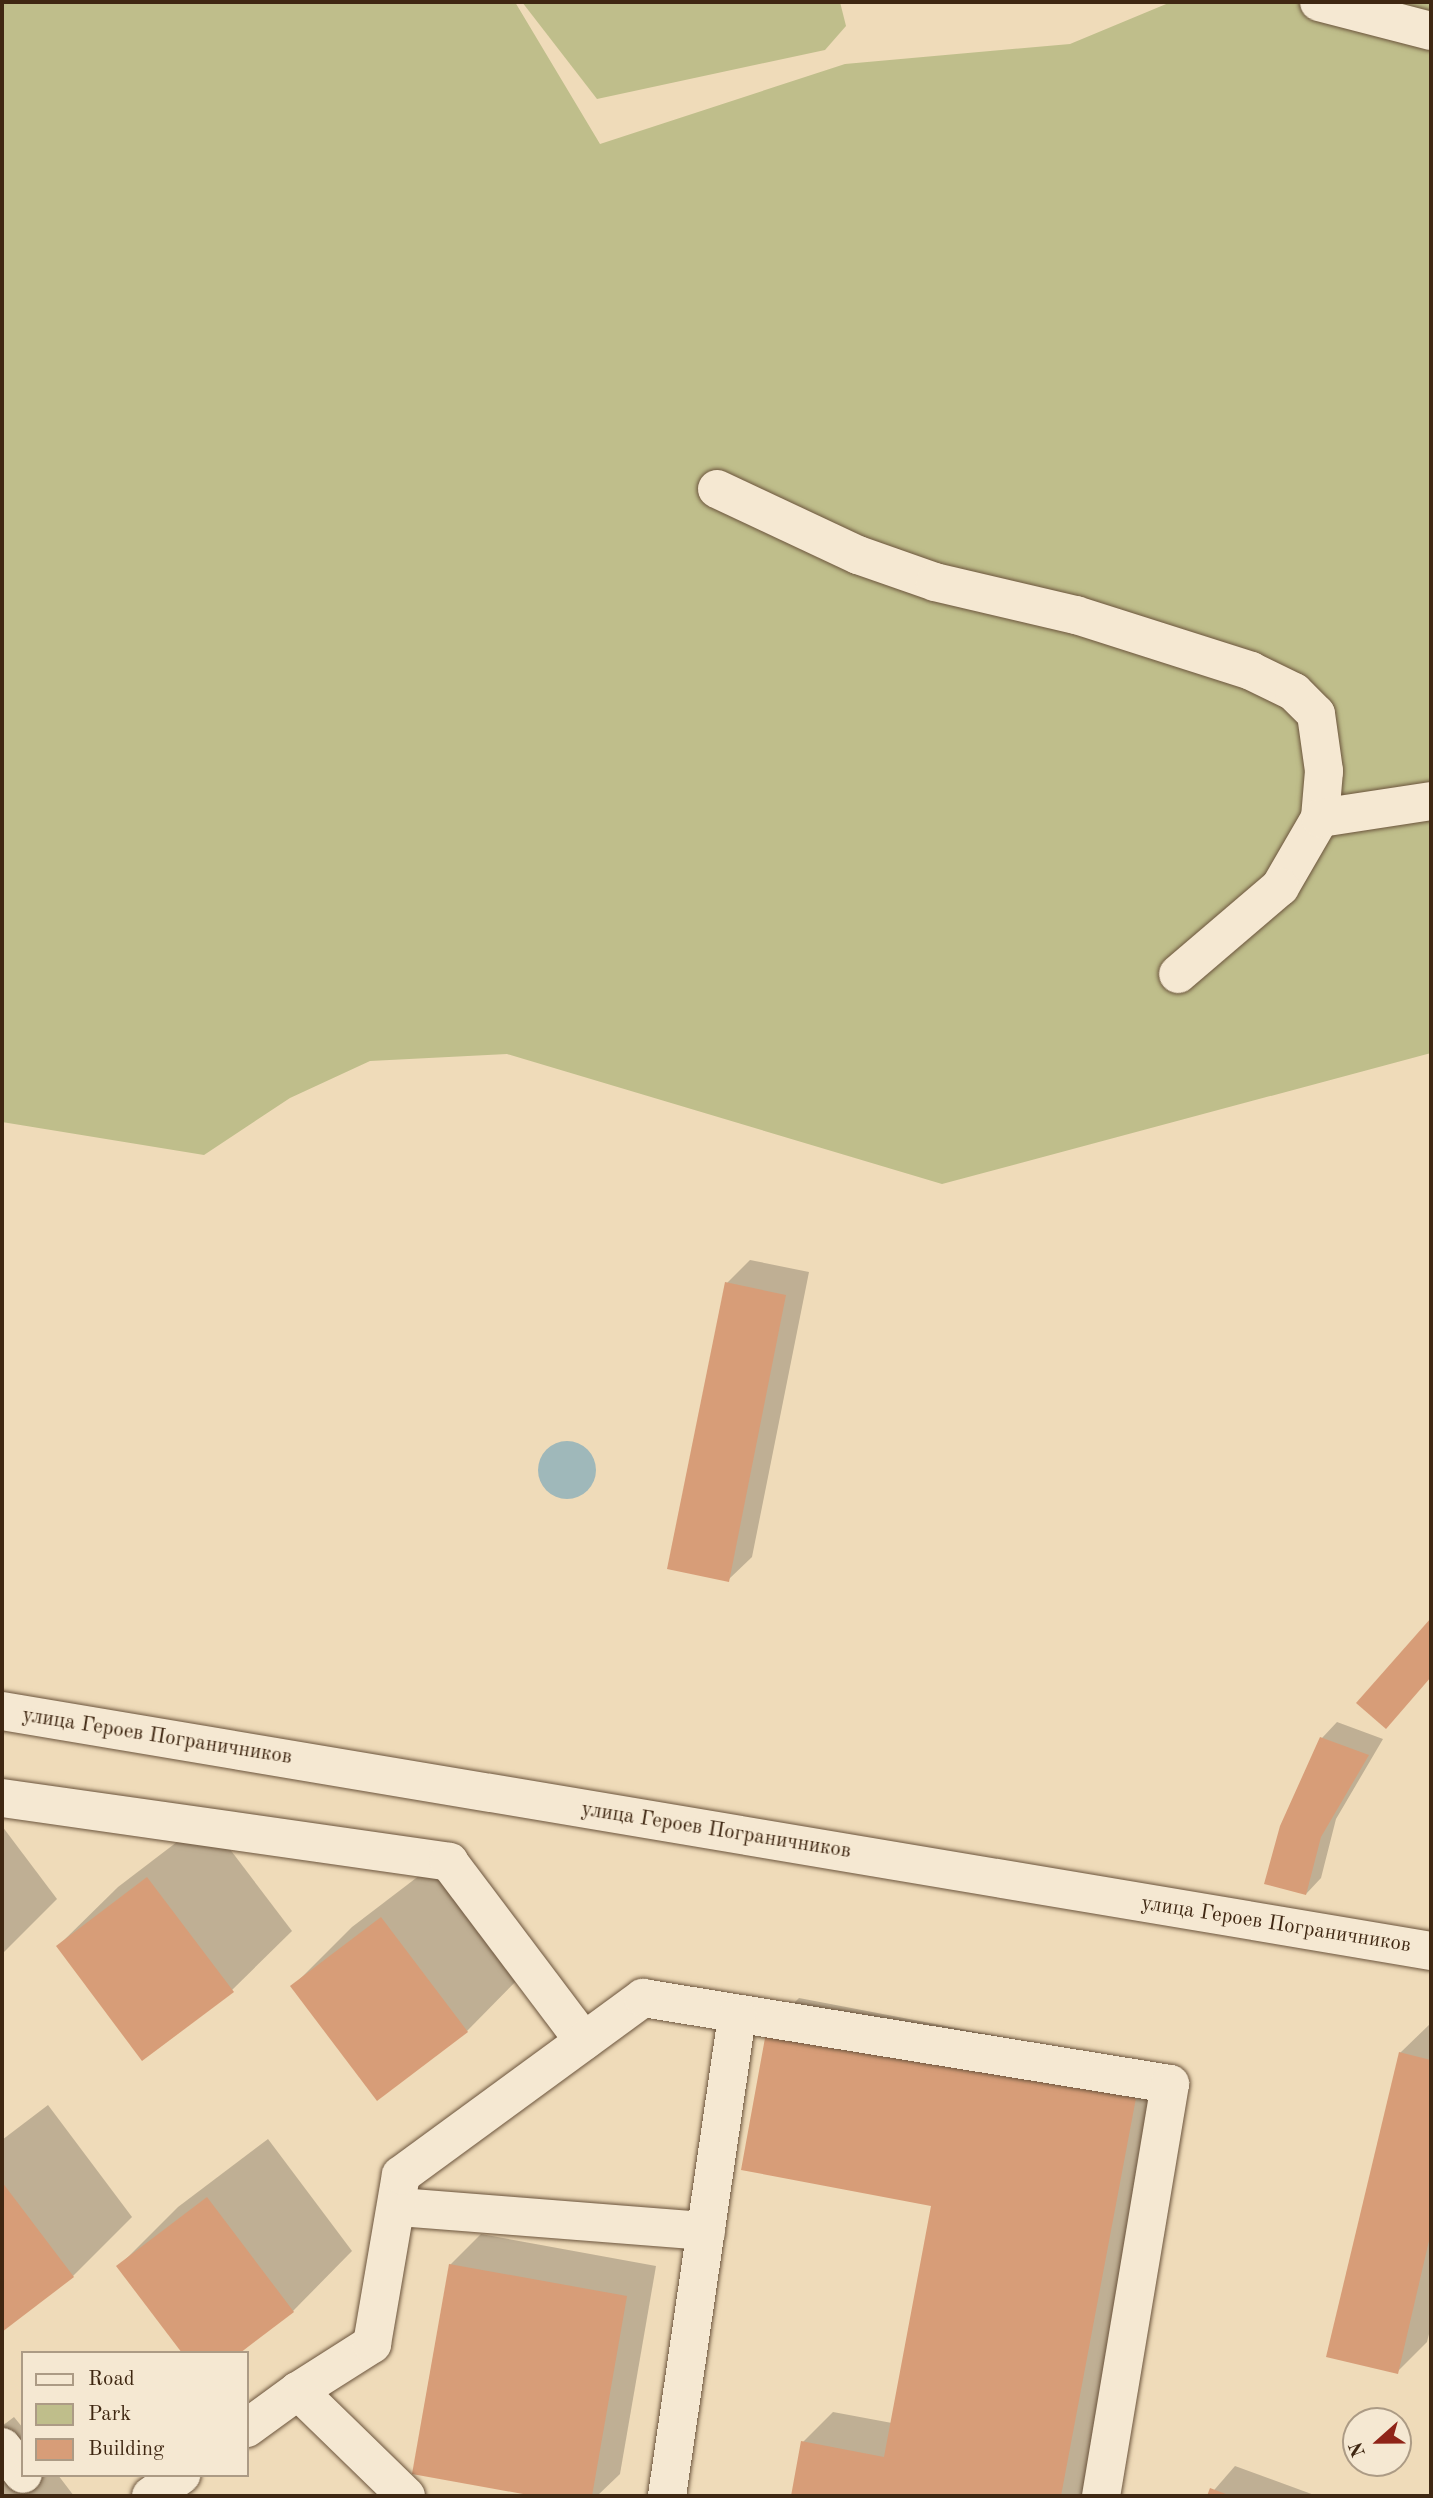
<!DOCTYPE html>
<meta charset="utf-8">
<style>
body{margin:0}
#map{position:relative;width:1433px;height:2498px;overflow:hidden;background:#efdbb9;font-family:"Old Standard TT",serif}
div>[style]{position:absolute}
.green>*{inset:0;background:#bfbe8b}
.water>*{inset:0;background:#9fb8ba}
.round{border-radius:50%}
.shadow>*{inset:0;background:#0003}
.building>*{inset:0;background:#d79d78}
.roads{filter:drop-shadow(0 0 2px #6b543c) drop-shadow(0 0 2px #6b543c)}
.minor>*{height:38px;margin:-19px;padding:0 19px;transform-origin:19px;border-radius:19px;background:#f5e8d2}
span{translate:-50% -50%;white-space:nowrap;text-align:center;line-height:1.15;-webkit-text-stroke:5px #f5e8d2;paint-order:stroke}
.street-label{font-size:21px;color:#3f2712}
.frame{position:absolute;inset:0;border:4px solid #3f2712;pointer-events:none}
.legend{position:absolute;left:21px;top:2351px;width:228px;height:126px;box-sizing:border-box;background:#f5e8d2;border:2px solid #ac9b85;margin:0;padding:9px 12px;list-style:none;font-size:21px;color:#3f2712}
.legend li{display:flex;align-items:center;gap:14px;height:35px}
.legend b{width:35px;border:2px solid #ac9b85}
.north{position:absolute;left:1342px;top:2407px;width:70px;height:70px;box-sizing:border-box;background:#f5e8d2;border:2px solid #ac9b85;border-radius:50%;rotate:249deg;font-size:19px;font-weight:700;line-height:28px;text-align:center;color:#3f2712}
.north::after{content:'';display:block;margin:auto;width:24px;height:32px;background:#8f2418;clip-path:polygon(50% 0,100% 100%,50% 72%,0 100%)}
</style>
<div id="map">
<div class="green">
<div style="clip-path:polygon(2px 2px,515px 2px,600px 144px,845px 64px,1070px 44px,1171px 2px,1431px 2px,1431px 1053px,942px 1184px,507px 1054px,370px 1061px,290px 1098px,204px 1155px,2px 1122px)"></div>
<div style="clip-path:polygon(522px 2px,840px 2px,846px 26px,825px 50px,597px 99px)"></div>
</div>
<div class="water">
<div class="round" style="left:538px;top:1441px;width:58px;height:58px"></div>
</div>
<div class="shadow">
<div style="clip-path:polygon(750px 1260px,809px 1272px,752px 1557px,728px 1580px,727px 1283px)"></div>
<div style="clip-path:polygon(1337px 1722px,1383px 1739px,1336px 1819px,1321px 1878px,1306px 1894px,1322px 1738px)"></div>
<div style="clip-path:polygon(207px 1819px,292px 1931px,232px 1990px,58px 1946px,118px 1887px)"></div>
<div style="clip-path:polygon(2px 1826px,57px 1899px,2px 1954px)"></div>
<div style="clip-path:polygon(441px 1859px,526px 1971px,467px 2031px,292px 1987px,352px 1927px)"></div>
<div style="clip-path:polygon(799px 1998px,1165px 2068px,1084px 2496px,793px 2496px,803px 2442px,833px 2412px,892px 2423px,933px 2205px,769px 2028px)"></div>
<div style="clip-path:polygon(1431px 2023px,1431px 2326px,1427px 2342px,1397px 2372px,1400px 2053px)"></div>
<div style="clip-path:polygon(48px 2105px,132px 2217px,73px 2276px,2px 2330px,2px 2140px)"></div>
<div style="clip-path:polygon(268px 2139px,352px 2251px,293px 2311px,118px 2267px,178px 2207px)"></div>
<div style="clip-path:polygon(481px 2234px,656px 2266px,620px 2474px,597px 2496px,544px 2496px,414px 2473px,450px 2265px)"></div>
<div style="clip-path:polygon(14px 2417px,23px 2428px,23px 2475px,58px 2475px,74px 2496px,2px 2496px,2px 2426px)"></div>
<div style="clip-path:polygon(1235px 2466px,1317px 2496px,1209px 2496px)"></div>
</div>
<div class="building">
<div style="clip-path:polygon(725px 1282px,786px 1295px,729px 1582px,667px 1569px)"></div>
<div style="clip-path:polygon(1431px 1618px,1431px 1677px,1386px 1729px,1356px 1703px)"></div>
<div style="clip-path:polygon(1320px 1737px,1369px 1755px,1321px 1837px,1306px 1895px,1264px 1884px,1280px 1826px)"></div>
<div style="clip-path:polygon(147px 1877px,234px 1992px,142px 2061px,56px 1946px)"></div>
<div style="clip-path:polygon(381px 1917px,468px 2032px,377px 2101px,290px 1986px)"></div>
<div style="clip-path:polygon(767px 2027px,1136px 2098px,1061px 2496px,791px 2496px,801px 2441px,884px 2457px,931px 2206px,741px 2170px)"></div>
<div style="clip-path:polygon(1399px 2052px,1431px 2060px,1431px 2232px,1398px 2374px,1326px 2357px)"></div>
<div style="clip-path:polygon(2px 2182px,74px 2277px,2px 2332px)"></div>
<div style="clip-path:polygon(207px 2197px,294px 2312px,240px 2353px,182px 2353px,116px 2266px)"></div>
<div style="clip-path:polygon(449px 2264px,627px 2296px,592px 2496px,534px 2496px,412px 2474px)"></div>
<div style="clip-path:polygon(1210px 2488px,1231px 2496px,1207px 2496px)"></div>
</div>
<div class="roads">
<div class="minor">
<div style="left:1319px;top:2px;width:116px;rotate:14.5deg"></div>
<div style="left:717px;top:489px;width:156px;rotate:25.1deg"></div>
<div style="left:858px;top:555px;width:82px;rotate:19.3deg"></div>
<div style="left:935px;top:582px;width:145px;rotate:13.2deg"></div>
<div style="left:1076px;top:615px;width:184px;rotate:17.7deg"></div>
<div style="left:1251px;top:671px;width:48px;rotate:26deg"></div>
<div style="left:1294px;top:692px;width:31px;rotate:45deg"></div>
<div style="left:1316px;top:714px;width:58px;rotate:82deg"></div>
<div style="left:1324px;top:771px;width:47px;rotate:94.9deg"></div>
<div style="left:1320px;top:818px;width:80px;rotate:120.1deg"></div>
<div style="left:1280px;top:887px;width:134px;rotate:139.5deg"></div>
<div style="left:1320px;top:818px;width:112px;rotate:-8.7deg"></div>
<div style="left:2px;top:1711px;width:1449px;rotate:9.53deg"></div>
<div style="left:2px;top:1798px;width:452px;rotate:8.1deg"></div>
<div style="left:449px;top:1862px;width:224px;rotate:53deg"></div>
<div style="left:399px;top:2207px;width:308px;rotate:4.5deg"></div>
<div style="left:247px;top:2428px;width:63px;rotate:-36deg"></div>
<div style="left:2px;top:2447px;width:34px;rotate:52deg"></div>
<div style="left:151px;top:2496px;width:37px;rotate:-35deg"></div>
<div style="left:406px;top:2496px;width:151px;rotate:-135.8deg"></div>
<div style="left:298px;top:2391px;width:88px;rotate:-32.4deg"></div>
<div style="left:372px;top:2344px;width:171px;rotate:-80.3deg"></div>
<div style="left:401px;top:2175px;width:300px;rotate:-36.2deg"></div>
<div style="left:643px;top:1998px;width:534px;rotate:9.27deg"></div>
<div style="left:1170px;top:2084px;width:418px;rotate:99.5deg"></div>
<div style="left:667px;top:2496px;width:485px;rotate:-81.7deg"></div>
</div>
</div>
<div class="street-label">
<span style="left:157px;top:1737px;rotate:9deg">улица Героев Пограничников</span>
<span style="left:716px;top:1831px;rotate:9deg">улица Героев Пограничников</span>
<span style="left:1276px;top:1925px;rotate:9deg">улица Героев Пограничников</span>
</div>
<div class="frame"></div>
<ul class="legend">
<li><b style="height:9px;background:#f5e8d2"></b>Road</li>
<li><b style="height:19px;background:#bfbe8b"></b>Park</li>
<li><b style="height:19px;background:#d79d78"></b>Building</li>
</ul>
<div class="north">N</div>
</div>
